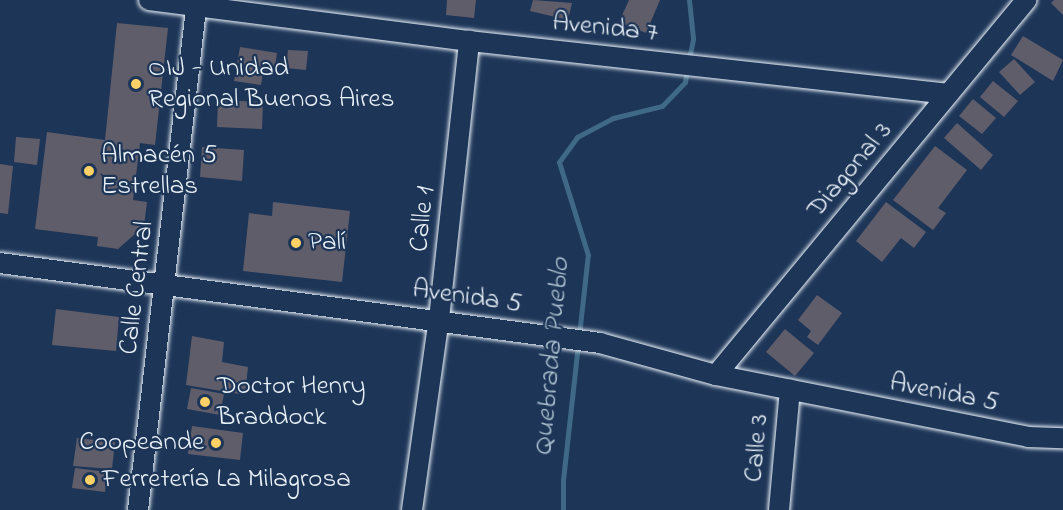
<!DOCTYPE html>
<meta charset="utf-8">
<style>
body{margin:0}
#map{position:relative;width:1063px;height:510px;overflow:hidden;background:#1d3557;font-family:"Indie Flower",sans-serif}
div>[style]{position:absolute}
.stream>*{height:5px;margin:-2.5px;padding:0 2.5px;transform-origin:2.5px;border-radius:2.5px;background:#3f6986}
.building>*{inset:0;background:#605d6b}
.roads{filter:drop-shadow(0 0 2px #e8f1f8) drop-shadow(0 0 2px #e8f1f8)}
.minor>*{height:20px;margin:-10px;padding:0 10px;transform-origin:10px;border-radius:10px;background:#1d3557}
.dots>*{width:16px;height:16px;translate:-50% -50%;box-sizing:border-box;border:3px solid #1d3557;border-radius:50%}
span{translate:-50% -50%;white-space:nowrap;text-align:center;line-height:1.15;-webkit-text-stroke:4.5px #1d3557;paint-order:stroke}
.street-label{font-size:27px;color:#e8f1f8}
.poi-label{font-size:27px;color:#e8f1f8}
.left{translate:0 -50%;text-align:left}
.right{translate:-100% -50%;text-align:right}
.water-label{font-size:28px;color:#adc1d0;font-style:italic}
</style>
<div id="map">
<div class="stream">
<div style="left:689px;top:0;width:39px;rotate:84deg"></div>
<div style="left:693px;top:39px;width:21px;rotate:101deg"></div>
<div style="left:563px;top:510px;width:30px;rotate:-90deg"></div>
<div style="left:563px;top:480px;width:226px;rotate:-83.7deg"></div>
<div style="left:588px;top:255px;width:97px;rotate:-107.3deg"></div>
<div style="left:559px;top:162px;width:31px;rotate:-54deg"></div>
<div style="left:577px;top:137px;width:41px;rotate:-27.8deg"></div>
<div style="left:613px;top:118px;width:50px;rotate:-13.8deg"></div>
<div style="left:662px;top:106px;width:33px;rotate:-46deg"></div>
<div style="left:685px;top:82px;width:13px;rotate:-81deg"></div>
</div>
<div class="building">
<div style="clip-path:polygon(447px 0,476px 0,474px 18px,446px 15px)"></div>
<div style="clip-path:polygon(533px 0,572px 3px,568px 20px,530px 11px)"></div>
<div style="clip-path:polygon(629px 0,660px 0,646px 33px,619px 22px)"></div>
<div style="clip-path:polygon(1054px 0,1063px 0,1063px 15px,1051px 3px)"></div>
<div style="clip-path:polygon(117px 23px,168px 28px,155px 145px,140px 143px,133px 200px,147px 202px,144px 226px,118px 249px,97px 246px,98px 237px,35px 229px,47px 132px,105px 140px)"></div>
<div style="clip-path:polygon(1023px 36px,1063px 60px,1053px 81px,1011px 55px)"></div>
<div style="clip-path:polygon(240px 47px,277px 53px,274px 75px,263px 73px,261px 85px,234px 81px)"></div>
<div style="clip-path:polygon(288px 50px,308px 51px,306px 70px,286px 68px)"></div>
<div style="clip-path:polygon(1014px 59px,1035px 82px,1020px 95px,999px 72px)"></div>
<div style="clip-path:polygon(993px 81px,1018px 101px,1004px 117px,980px 97px)"></div>
<div style="clip-path:polygon(973px 99px,996px 118px,982px 134px,959px 116px)"></div>
<div style="clip-path:polygon(218px 100px,263px 102px,262px 129px,217px 127px)"></div>
<div style="clip-path:polygon(957px 123px,993px 155px,981px 170px,944px 138px)"></div>
<div style="clip-path:polygon(16px 137px,40px 139px,37px 165px,14px 162px)"></div>
<div style="clip-path:polygon(935px 146px,967px 170px,938px 208px,946px 213px,933px 230px,893px 200px)"></div>
<div style="clip-path:polygon(202px 147px,244px 150px,242px 181px,200px 177px)"></div>
<div style="clip-path:polygon(0 164px,13px 166px,8px 214px,0 213px)"></div>
<div style="clip-path:polygon(273px 202px,350px 211px,342px 282px,243px 271px,249px 213px,272px 216px)"></div>
<div style="clip-path:polygon(886px 202px,926px 232px,914px 248px,901px 238px,882px 262px,856px 241px)"></div>
<div style="clip-path:polygon(817px 295px,842px 313px,818px 345px,807px 337px,811px 331px,798px 320px)"></div>
<div style="clip-path:polygon(56px 309px,119px 317px,116px 351px,52px 345px)"></div>
<div style="clip-path:polygon(785px 329px,814px 353px,795px 376px,766px 352px)"></div>
<div style="clip-path:polygon(192px 336px,224px 342px,222px 362px,248px 367px,245px 395px,186px 385px)"></div>
<div style="clip-path:polygon(191px 388px,224px 394px,220px 415px,187px 409px)"></div>
<div style="clip-path:polygon(192px 426px,243px 433px,240px 460px,188px 454px)"></div>
<div style="clip-path:polygon(77px 438px,115px 442px,112px 469px,73px 466px)"></div>
<div style="clip-path:polygon(75px 468px,107px 472px,105px 492px,72px 488px)"></div>
</div>
<div class="roads">
<div class="minor">
<div style="left:149px;top:0;width:323px;rotate:7.3deg"></div>
<div style="left:469px;top:41px;width:482px;rotate:6.3deg"></div>
<div style="left:0;top:263px;width:605px;rotate:7.59deg"></div>
<div style="left:600px;top:343px;width:120px;rotate:15.4deg"></div>
<div style="left:716px;top:375px;width:318px;rotate:11.2deg"></div>
<div style="left:1028px;top:437px;width:35px;rotate:2deg"></div>
<div style="left:716px;top:375px;width:487px;rotate:-50.4deg"></div>
<div style="left:138px;top:510px;width:513px;rotate:-83.4deg"></div>
<div style="left:412px;top:510px;width:193px;rotate:-82deg"></div>
<div style="left:439px;top:319px;width:280px;rotate:-83.8deg"></div>
<div style="left:779px;top:510px;width:121px;rotate:-84.8deg"></div>
</div>
</div>
<div class="dots">
<div style="left:136px;top:84px;background:#ffd166"></div>
<div style="left:89px;top:171px;background:#ffd166"></div>
<div style="left:296px;top:243px;background:#ffd166"></div>
<div style="left:205px;top:402px;background:#ffd166"></div>
<div style="left:216px;top:443px;background:#ffd166"></div>
<div style="left:90px;top:480px;background:#ffd166"></div>
</div>
<div class="street-label">
<span style="left:605px;top:28px;rotate:6deg">Avenida 7</span>
<span style="left:850px;top:170px;rotate:-50deg">Diagonal 3</span>
<span style="left:423px;top:219px;rotate:-84deg">Calle 1</span>
<span style="left:137px;top:288px;rotate:-83deg">Calle Central</span>
<span style="left:467px;top:297px;rotate:8deg">Avenida 5</span>
<span style="left:944px;top:393px;rotate:11deg">Avenida 5</span>
<span style="left:757px;top:448px;rotate:-85deg">Calle 3</span>
</div>
<div class="poi-label">
<span class="left" style="left:148px;top:84px">OIJ - Unidad<br>Regional Buenos Aires</span>
<span class="left" style="left:101px;top:171px">Almacén 5<br>Estrellas</span>
<span class="left" style="left:308px;top:243px">Palí</span>
<span class="left" style="left:217px;top:402px">Doctor Henry<br>Braddock</span>
<span class="right" style="left:204px;top:443px">Coopeande</span>
<span class="left" style="left:102px;top:480px">Ferretería La Milagrosa</span>
</div>
<div class="water-label">
<span style="left:553px;top:357px;rotate:-85deg">Quebrada Pueblo</span>
</div>
</div>
